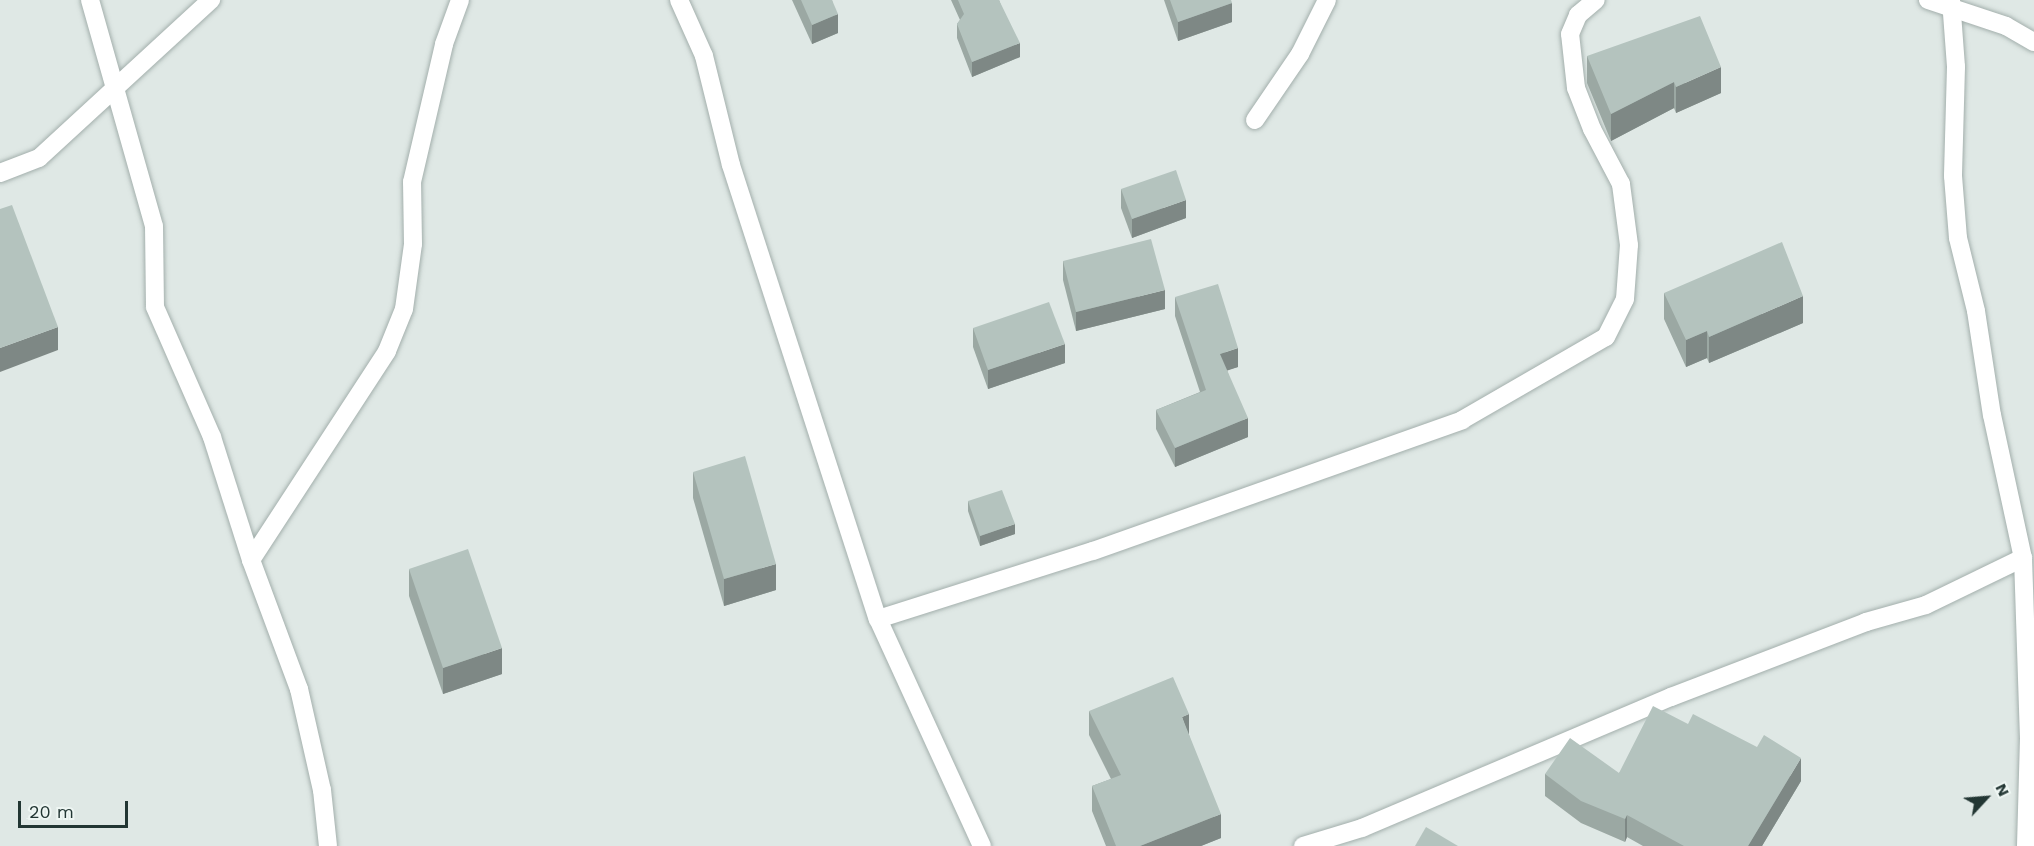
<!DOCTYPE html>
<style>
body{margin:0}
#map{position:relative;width:2034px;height:846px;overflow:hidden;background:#dfe8e5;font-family:"Work Sans",sans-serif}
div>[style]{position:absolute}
.roads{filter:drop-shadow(0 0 2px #a3afac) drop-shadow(0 0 2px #a3afac)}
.minor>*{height:18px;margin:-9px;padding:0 9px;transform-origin:9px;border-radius:9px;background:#fff}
.wall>*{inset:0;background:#9ba8a3}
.shaded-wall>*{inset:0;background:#7e8885}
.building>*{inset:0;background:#b4c3be}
span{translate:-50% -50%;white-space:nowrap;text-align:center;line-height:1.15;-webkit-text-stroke:4.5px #eef6f3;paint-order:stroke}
.north{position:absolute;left:1956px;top:768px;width:60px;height:60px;-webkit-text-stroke:4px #eef6f3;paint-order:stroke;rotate:64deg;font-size:16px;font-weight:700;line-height:24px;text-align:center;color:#223633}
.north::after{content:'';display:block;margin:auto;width:21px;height:27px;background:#223633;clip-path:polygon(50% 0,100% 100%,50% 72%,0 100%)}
.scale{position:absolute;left:18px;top:801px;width:110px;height:27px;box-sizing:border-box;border:3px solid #223633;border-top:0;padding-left:8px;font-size:18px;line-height:21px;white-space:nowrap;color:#223633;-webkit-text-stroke:4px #eef6f3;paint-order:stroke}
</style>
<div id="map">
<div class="roads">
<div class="minor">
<div style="left:90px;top:0;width:235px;rotate:74.2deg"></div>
<div style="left:154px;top:226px;width:81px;rotate:89.3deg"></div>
<div style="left:155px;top:307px;width:142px;rotate:66.3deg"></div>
<div style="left:212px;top:437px;width:129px;rotate:72.4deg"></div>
<div style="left:251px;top:560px;width:138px;rotate:69.6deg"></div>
<div style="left:299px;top:689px;width:104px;rotate:77.2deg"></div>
<div style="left:322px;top:790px;width:56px;rotate:83.9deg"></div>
<div style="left:679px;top:0;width:61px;rotate:65.9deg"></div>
<div style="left:704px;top:56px;width:112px;rotate:76.1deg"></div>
<div style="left:731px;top:165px;width:477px;rotate:72.1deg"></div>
<div style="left:878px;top:619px;width:250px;rotate:65.4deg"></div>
<div style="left:1928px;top:0;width:82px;rotate:18.4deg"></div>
<div style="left:2006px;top:26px;width:32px;rotate:30deg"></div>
<div style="left:1951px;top:0;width:67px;rotate:85.7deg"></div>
<div style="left:1956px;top:67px;width:109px;rotate:91.6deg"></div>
<div style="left:1953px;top:176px;width:62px;rotate:85.4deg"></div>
<div style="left:1958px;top:238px;width:75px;rotate:76.1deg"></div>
<div style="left:1976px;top:311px;width:105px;rotate:81.3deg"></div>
<div style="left:1992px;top:415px;width:146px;rotate:77.8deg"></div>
<div style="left:2023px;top:558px;width:180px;rotate:88.1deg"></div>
<div style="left:2029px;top:738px;width:108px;rotate:91.6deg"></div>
<div style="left:1255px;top:120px;width:80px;rotate:-55.7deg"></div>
<div style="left:1300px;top:54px;width:60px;rotate:-63.4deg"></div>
<div style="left:0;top:173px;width:42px;rotate:-21deg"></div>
<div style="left:39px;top:158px;width:234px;rotate:-42.6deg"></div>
<div style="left:251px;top:560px;width:249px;rotate:-56.9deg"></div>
<div style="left:387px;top:351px;width:45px;rotate:-68deg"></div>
<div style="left:404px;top:309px;width:66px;rotate:-82.1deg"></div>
<div style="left:413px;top:244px;width:62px;rotate:-90.9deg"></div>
<div style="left:412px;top:182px;width:142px;rotate:-76.9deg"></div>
<div style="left:444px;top:44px;width:47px;rotate:-70deg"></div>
<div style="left:878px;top:619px;width:225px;rotate:-17.6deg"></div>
<div style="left:1093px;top:551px;width:392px;rotate:-19.5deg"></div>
<div style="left:1462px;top:420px;width:166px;rotate:-30deg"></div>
<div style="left:1606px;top:337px;width:42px;rotate:-63.4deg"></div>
<div style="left:1625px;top:299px;width:54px;rotate:-85.8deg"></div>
<div style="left:1629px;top:245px;width:62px;rotate:-97.5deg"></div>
<div style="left:1621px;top:184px;width:62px;rotate:-117.8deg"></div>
<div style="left:1592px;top:129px;width:44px;rotate:-111.3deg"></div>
<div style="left:1576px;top:88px;width:54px;rotate:-96.3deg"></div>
<div style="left:1570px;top:34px;width:21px;rotate:-67deg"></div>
<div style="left:1578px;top:15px;width:23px;rotate:-40deg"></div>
<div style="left:1303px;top:846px;width:62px;rotate:-17deg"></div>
<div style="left:1362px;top:828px;width:336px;rotate:-23deg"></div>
<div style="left:1671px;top:697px;width:209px;rotate:-21deg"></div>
<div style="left:1866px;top:622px;width:62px;rotate:-15.8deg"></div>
<div style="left:1926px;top:605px;width:108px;rotate:-25.9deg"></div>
</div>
</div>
<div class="wall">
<div style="clip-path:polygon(792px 0,832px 0,838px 33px,812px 44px)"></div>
<div style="clip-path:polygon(951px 0,999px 0,1020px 57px,972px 77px,957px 38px,957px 24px,960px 20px)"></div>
<div style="clip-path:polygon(1164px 0,1231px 0,1232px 22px,1178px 41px)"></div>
<div style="clip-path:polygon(1587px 56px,1721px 93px,1676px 113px,1674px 108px,1611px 141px,1587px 83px)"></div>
<div style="clip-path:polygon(1121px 189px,1186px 218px,1132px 238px,1121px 208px)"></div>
<div style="clip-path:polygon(1063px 261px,1165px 309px,1076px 331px,1063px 280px)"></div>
<div style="clip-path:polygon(1664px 293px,1803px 323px,1709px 363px,1707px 358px,1686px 367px,1664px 319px)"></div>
<div style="clip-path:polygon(1175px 297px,1238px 367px,1227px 370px,1248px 437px,1175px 467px,1156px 429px,1156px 410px,1200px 392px,1175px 316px)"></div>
<div style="clip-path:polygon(973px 328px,1065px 363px,988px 389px,973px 347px)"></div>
<div style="clip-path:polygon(693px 472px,776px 590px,724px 606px,693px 498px)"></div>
<div style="clip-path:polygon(968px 501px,1015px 534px,980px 546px,968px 511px)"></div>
<div style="clip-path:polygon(409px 569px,502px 674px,443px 694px,409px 596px)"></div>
<div style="clip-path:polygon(1089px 711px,1189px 735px,1221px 838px,1201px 846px,1106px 846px,1092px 811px,1092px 786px,1111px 779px,1089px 735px)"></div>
<div style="clip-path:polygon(1688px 724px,1801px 781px,1762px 846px,1643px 846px,1627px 837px,1625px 842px,1581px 823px,1545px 796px,1545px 774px,1619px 773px)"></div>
</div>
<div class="shaded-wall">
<div style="clip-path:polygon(1232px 3px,1232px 22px,1178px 41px,1178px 22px)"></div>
<div style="clip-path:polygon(838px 14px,838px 33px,812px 44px,812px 25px)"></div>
<div style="clip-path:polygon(1020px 43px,1020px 57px,972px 77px,972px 62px)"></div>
<div style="clip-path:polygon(1721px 67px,1721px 93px,1676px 113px,1676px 87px)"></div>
<div style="clip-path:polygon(1674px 82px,1674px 108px,1611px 141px,1611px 114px)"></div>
<div style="clip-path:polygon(1186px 200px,1186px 218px,1132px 238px,1132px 219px)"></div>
<div style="clip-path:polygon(1165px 290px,1165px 309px,1076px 331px,1076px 312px)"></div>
<div style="clip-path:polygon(1803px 296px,1803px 323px,1709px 363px,1709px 337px)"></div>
<div style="clip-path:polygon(58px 327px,58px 350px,0 372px,0 348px)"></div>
<div style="clip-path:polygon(1707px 331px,1707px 358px,1686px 367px,1686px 340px)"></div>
<div style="clip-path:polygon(1065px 344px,1065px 363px,988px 389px,988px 370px)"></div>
<div style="clip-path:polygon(1238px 348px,1238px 367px,1220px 373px,1220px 354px)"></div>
<div style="clip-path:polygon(1248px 418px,1248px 437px,1175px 467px,1175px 448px)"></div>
<div style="clip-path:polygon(1015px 524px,1015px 534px,980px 546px,980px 536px)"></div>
<div style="clip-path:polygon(776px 564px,776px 590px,724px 606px,724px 579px)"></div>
<div style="clip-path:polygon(502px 648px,502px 674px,443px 694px,443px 668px)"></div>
<div style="clip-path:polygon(1189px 714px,1189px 738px,1182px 717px)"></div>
<div style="clip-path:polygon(1801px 758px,1801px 781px,1762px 846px,1748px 846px)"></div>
<div style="clip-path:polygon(1221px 814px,1221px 838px,1201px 846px,1140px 846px)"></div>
<div style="clip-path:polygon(1627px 815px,1627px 837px,1625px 842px,1625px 819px)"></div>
</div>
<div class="building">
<div style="clip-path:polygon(801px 0,832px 0,838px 14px,812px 25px)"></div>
<div style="clip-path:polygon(958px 0,999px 0,1020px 43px,972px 62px,957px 24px,964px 14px)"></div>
<div style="clip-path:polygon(1170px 0,1231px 0,1232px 3px,1178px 22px)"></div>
<div style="clip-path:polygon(1700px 16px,1721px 67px,1676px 87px,1674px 82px,1611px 114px,1587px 56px)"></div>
<div style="clip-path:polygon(1176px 170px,1186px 200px,1132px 219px,1121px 189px)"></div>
<div style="clip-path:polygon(12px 205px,58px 327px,0 348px,0 209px)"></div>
<div style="clip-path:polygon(1151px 239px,1165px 290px,1076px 312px,1063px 261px)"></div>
<div style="clip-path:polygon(1782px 242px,1803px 296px,1709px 337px,1707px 331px,1686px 340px,1664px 293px)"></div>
<div style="clip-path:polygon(1218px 284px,1238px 348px,1220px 354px,1248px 418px,1175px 448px,1156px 410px,1206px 390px,1175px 297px)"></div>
<div style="clip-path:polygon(1049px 302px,1065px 344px,988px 370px,973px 328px)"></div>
<div style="clip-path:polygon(745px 456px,776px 564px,724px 579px,693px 472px)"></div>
<div style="clip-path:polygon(1002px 490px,1015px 524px,980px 536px,968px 501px)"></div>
<div style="clip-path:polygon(468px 549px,502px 648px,443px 668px,409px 569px)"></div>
<div style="clip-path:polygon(1173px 677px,1189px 714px,1182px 717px,1221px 814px,1140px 846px,1116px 846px,1092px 786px,1121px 775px,1089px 711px)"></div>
<div style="clip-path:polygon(1653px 706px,1688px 724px,1693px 714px,1757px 747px,1764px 735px,1801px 758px,1748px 846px,1684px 846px,1627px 815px,1625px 819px,1581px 801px,1545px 774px,1570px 738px,1619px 773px)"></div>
<div style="clip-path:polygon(1426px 827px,1458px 846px,1415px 846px)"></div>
</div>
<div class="north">N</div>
<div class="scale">20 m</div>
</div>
